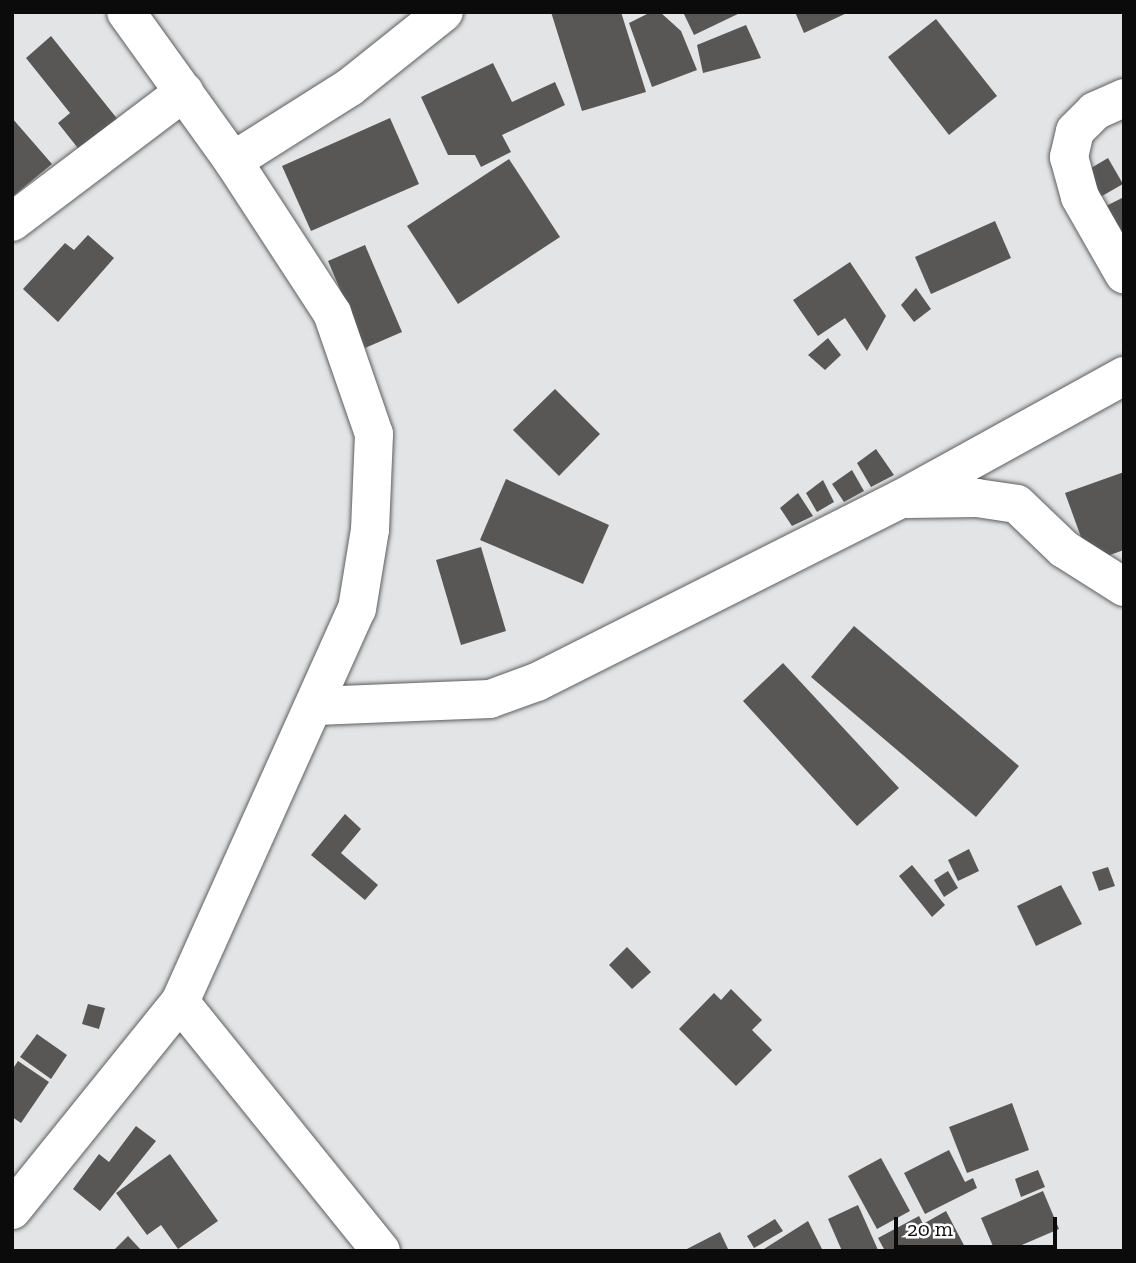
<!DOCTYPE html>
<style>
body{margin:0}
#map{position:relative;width:1136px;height:1263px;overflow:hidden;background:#e3e4e5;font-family:"Zilla Slab",serif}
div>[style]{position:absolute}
.building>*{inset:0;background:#585756}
.roads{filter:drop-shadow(0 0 2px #5e5f60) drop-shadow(0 0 2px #5e5f60)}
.minor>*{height:38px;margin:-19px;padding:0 19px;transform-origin:19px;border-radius:19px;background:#fff}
span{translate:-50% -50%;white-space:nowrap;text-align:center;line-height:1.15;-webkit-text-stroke:7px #fff;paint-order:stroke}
.frame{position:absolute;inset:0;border:14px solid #0b0b0b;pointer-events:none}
.scale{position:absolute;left:894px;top:1217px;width:163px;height:32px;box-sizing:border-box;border:4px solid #0b0b0b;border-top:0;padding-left:9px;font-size:21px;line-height:24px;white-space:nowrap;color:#0b0b0b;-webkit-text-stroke:5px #fff;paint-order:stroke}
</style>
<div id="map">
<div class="building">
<div style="clip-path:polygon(551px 12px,621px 12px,646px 92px,582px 111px)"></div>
<div style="clip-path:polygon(651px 12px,660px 12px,681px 31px,697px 70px,652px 87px,629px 23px)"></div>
<div style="clip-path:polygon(683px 12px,742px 12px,694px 35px)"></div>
<div style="clip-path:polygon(795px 12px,849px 12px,804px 33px)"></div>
<div style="clip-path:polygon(936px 19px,997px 96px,949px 135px,888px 57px)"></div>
<div style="clip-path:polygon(746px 25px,761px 58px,703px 73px,697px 45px)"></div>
<div style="clip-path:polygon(51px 36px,119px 121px,81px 152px,58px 123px,70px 113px,26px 58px)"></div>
<div style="clip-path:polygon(493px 63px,512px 102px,555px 82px,565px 105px,502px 135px,511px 152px,481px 167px,475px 155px,448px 155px,421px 97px)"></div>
<div style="clip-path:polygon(12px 118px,52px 164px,12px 197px)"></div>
<div style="clip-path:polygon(390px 118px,419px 184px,311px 231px,282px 166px)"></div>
<div style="clip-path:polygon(1108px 158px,1123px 184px,1095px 200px,1081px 174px)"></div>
<div style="clip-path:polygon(509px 159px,560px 237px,458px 304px,407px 226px)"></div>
<div style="clip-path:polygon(1124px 197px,1124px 255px,1100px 209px)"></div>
<div style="clip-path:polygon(995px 221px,1011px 258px,931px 294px,915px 257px)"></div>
<div style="clip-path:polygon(88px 235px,114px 258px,58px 322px,23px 289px,65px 243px,74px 250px)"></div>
<div style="clip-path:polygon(365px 245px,402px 332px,365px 348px,328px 261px)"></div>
<div style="clip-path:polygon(850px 262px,886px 316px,867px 351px,845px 318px,818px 336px,793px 300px)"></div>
<div style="clip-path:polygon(916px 288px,931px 309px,914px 322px,901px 305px)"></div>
<div style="clip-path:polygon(828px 338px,841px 355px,825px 370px,808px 355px)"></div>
<div style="clip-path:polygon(555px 389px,600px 434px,559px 476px,513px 430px)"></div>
<div style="clip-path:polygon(876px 449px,894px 475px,871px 487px,857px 463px)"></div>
<div style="clip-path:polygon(852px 470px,864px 491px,844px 502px,832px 484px)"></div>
<div style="clip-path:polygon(1124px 472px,1124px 550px,1090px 562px,1065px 493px)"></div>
<div style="clip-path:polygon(506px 479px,609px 525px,583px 584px,480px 540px)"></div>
<div style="clip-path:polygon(823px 480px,834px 502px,817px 512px,806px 493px)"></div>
<div style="clip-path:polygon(798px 493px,813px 516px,792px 526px,780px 508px)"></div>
<div style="clip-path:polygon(481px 547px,506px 631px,461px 645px,436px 560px)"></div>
<div style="clip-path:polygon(854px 626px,1019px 766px,976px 817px,811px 677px)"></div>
<div style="clip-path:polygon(783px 663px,899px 788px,857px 826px,743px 701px)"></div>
<div style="clip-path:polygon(345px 814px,361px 829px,341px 853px,378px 885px,365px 900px,311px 855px)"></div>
<div style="clip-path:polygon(969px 849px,979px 871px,958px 881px,948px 860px)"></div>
<div style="clip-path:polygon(912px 865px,945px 905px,932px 917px,899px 876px)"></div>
<div style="clip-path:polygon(1108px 867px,1115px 886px,1099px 891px,1092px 872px)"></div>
<div style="clip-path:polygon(948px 871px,958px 888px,944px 897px,934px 880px)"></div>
<div style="clip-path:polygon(1061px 885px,1082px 924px,1036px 946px,1017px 906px)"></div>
<div style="clip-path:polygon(627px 947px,651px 972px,632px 989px,609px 965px)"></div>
<div style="clip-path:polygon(731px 989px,762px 1020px,752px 1030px,772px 1050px,736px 1086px,679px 1029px,714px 993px,721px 1000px)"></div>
<div style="clip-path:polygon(88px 1004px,105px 1008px,99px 1029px,82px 1024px)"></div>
<div style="clip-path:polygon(37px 1034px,67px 1055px,51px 1079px,20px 1057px)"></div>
<div style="clip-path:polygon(18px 1061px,49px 1082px,21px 1123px,12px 1117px,12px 1070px)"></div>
<div style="clip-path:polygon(1012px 1103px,1029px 1150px,967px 1173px,949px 1127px)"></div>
<div style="clip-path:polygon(136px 1126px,156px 1141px,100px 1211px,73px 1189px,99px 1154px,109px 1162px)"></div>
<div style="clip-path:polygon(949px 1150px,965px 1182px,973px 1178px,977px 1188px,925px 1214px,904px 1173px)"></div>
<div style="clip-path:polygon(170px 1154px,218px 1221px,178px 1249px,161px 1225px,147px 1235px,116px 1193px)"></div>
<div style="clip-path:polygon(881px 1158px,910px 1211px,877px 1229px,848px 1176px)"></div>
<div style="clip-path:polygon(1038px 1170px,1045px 1187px,1021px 1197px,1015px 1179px)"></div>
<div style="clip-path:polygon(1043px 1191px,1059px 1229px,1008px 1251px,995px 1251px,981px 1218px)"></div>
<div style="clip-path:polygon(858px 1205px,878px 1250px,876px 1251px,842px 1251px,828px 1219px)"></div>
<div style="clip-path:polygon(946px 1211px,967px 1251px,885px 1251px,878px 1238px,919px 1216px,923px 1224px)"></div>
<div style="clip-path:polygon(775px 1219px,783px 1231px,754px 1248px,747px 1236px)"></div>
<div style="clip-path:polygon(808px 1221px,823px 1251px,761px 1251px)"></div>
<div style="clip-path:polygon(720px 1232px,729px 1251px,683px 1251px)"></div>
<div style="clip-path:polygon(128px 1236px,142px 1251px,113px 1251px)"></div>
</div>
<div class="roads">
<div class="minor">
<div style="left:1124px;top:98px;width:32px;rotate:156deg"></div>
<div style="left:1095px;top:111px;width:28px;rotate:135deg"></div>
<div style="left:1075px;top:131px;width:27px;rotate:103deg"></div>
<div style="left:1069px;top:157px;width:41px;rotate:74.6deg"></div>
<div style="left:1080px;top:197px;width:89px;rotate:60.3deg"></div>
<div style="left:233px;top:161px;width:138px;rotate:-32.3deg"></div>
<div style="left:350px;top:87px;width:120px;rotate:-38.6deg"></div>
<div style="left:12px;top:222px;width:216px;rotate:-37.1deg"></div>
<div style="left:907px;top:499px;width:70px;rotate:-0.8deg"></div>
<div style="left:977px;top:498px;width:40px;rotate:8.5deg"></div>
<div style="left:1017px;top:504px;width:65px;rotate:43.8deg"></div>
<div style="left:1064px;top:549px;width:71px;rotate:32.3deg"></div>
<div style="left:316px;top:706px;width:174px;rotate:-2.3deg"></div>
<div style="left:490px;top:699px;width:50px;rotate:-19.9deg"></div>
<div style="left:537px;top:682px;width:407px;rotate:-26.7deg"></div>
<div style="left:901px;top:499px;width:255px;rotate:-28.9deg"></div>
<div style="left:180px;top:1002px;width:320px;rotate:51.1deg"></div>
<div style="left:12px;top:1210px;width:267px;rotate:-51.1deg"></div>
<div style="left:180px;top:1002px;width:431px;rotate:-65.8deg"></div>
<div style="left:357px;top:609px;width:80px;rotate:-80.7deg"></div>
<div style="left:370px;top:530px;width:96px;rotate:-87.6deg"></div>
<div style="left:374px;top:434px;width:128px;rotate:-109.1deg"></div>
<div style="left:332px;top:313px;width:181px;rotate:-123.1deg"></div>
<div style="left:233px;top:161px;width:183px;rotate:-125.7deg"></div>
</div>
</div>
<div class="frame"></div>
<div class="scale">20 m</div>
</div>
